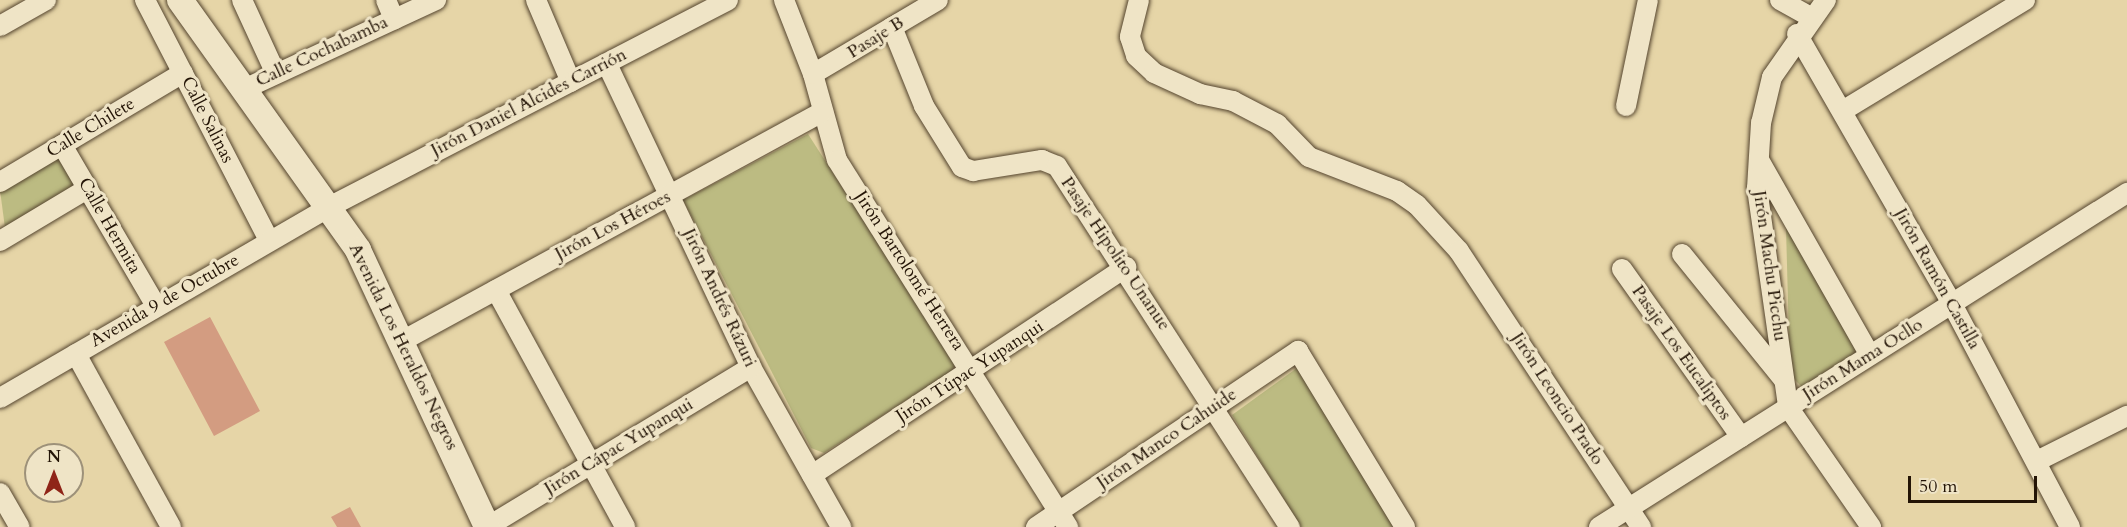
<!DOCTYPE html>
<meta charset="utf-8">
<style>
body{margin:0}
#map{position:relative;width:2127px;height:527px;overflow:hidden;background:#e6d5a7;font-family:Cardo,serif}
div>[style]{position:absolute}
.green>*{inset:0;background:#bcbb82}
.building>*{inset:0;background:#d39c81}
.roads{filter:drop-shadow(0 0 2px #54442e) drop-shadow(0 0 2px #54442e)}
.minor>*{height:20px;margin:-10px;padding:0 10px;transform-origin:10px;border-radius:10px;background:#efe4c6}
.tertiary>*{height:26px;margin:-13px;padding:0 13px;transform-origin:13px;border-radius:13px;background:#efe4c6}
span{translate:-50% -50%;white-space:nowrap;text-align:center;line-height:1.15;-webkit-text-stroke:6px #efe4c6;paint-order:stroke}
.street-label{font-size:18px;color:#231406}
.north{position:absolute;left:24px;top:443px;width:60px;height:60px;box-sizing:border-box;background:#efe4c6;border:2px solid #9d9179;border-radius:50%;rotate:0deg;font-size:16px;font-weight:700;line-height:24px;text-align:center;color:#231406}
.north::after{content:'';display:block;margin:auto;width:21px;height:27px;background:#8f2418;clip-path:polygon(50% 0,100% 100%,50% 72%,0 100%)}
.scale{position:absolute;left:1908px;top:476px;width:129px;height:27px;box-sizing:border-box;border:3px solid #231406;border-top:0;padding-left:8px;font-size:18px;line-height:21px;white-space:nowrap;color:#231406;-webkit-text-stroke:4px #efe4c6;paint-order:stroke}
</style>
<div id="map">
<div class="green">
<div style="clip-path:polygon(808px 134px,955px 363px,953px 370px,824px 453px,811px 448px,683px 200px)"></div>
<div style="clip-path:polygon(57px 157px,75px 187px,5px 228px,0 190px)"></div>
<div style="clip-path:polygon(1786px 228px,1859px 351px,1802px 387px,1790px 375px)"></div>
<div style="clip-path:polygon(1297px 368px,1396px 527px,1301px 527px,1232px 415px)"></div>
</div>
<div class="building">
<div style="clip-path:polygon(210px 317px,260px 411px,214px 436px,164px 342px)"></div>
<div style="clip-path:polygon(350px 507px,361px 527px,337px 527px,331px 517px)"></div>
</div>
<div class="roads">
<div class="minor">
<div style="left:145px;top:0;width:270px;rotate:62.7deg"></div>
<div style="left:242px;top:0;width:81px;rotate:65.3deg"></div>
<div style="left:386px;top:0;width:21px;rotate:67deg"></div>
<div style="left:536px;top:0;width:89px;rotate:66.9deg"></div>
<div style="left:784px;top:0;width:79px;rotate:68.6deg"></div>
<div style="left:813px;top:74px;width:89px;rotate:74.4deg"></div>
<div style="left:837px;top:160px;width:434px;rotate:57.8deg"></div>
<div style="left:1139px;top:0;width:38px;rotate:104deg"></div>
<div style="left:1130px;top:37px;width:20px;rotate:72deg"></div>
<div style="left:1136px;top:56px;width:25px;rotate:43deg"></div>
<div style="left:1154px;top:73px;width:51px;rotate:24.5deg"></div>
<div style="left:1200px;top:94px;width:34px;rotate:12deg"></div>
<div style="left:1233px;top:101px;width:50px;rotate:27.6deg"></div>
<div style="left:1277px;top:124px;width:46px;rotate:45.9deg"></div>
<div style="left:1309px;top:157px;width:94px;rotate:21.1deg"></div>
<div style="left:1397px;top:191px;width:24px;rotate:35deg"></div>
<div style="left:1417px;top:205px;width:62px;rotate:47.6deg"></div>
<div style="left:1459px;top:251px;width:331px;rotate:56.6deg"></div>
<div style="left:1780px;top:0;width:35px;rotate:29deg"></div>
<div style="left:1826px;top:0;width:94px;rotate:125deg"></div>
<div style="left:1772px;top:77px;width:47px;rotate:103.4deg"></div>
<div style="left:1761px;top:123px;width:65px;rotate:93.5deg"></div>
<div style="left:1757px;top:188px;width:221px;rotate:81.9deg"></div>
<div style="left:1788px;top:407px;width:146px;rotate:55.3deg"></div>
<div style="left:0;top:26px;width:53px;rotate:-29.5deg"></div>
<div style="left:892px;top:27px;width:85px;rotate:67.9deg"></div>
<div style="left:924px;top:106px;width:72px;rotate:58.1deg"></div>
<div style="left:962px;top:167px;width:12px;rotate:20deg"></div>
<div style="left:973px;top:171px;width:70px;rotate:-9.1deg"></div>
<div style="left:1042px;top:160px;width:16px;rotate:22deg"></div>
<div style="left:1057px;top:166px;width:430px;rotate:57.2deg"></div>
<div style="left:1797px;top:34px;width:311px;rotate:60.1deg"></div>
<div style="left:1952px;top:304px;width:252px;rotate:62.1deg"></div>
<div style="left:607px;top:64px;width:335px;rotate:64.6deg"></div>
<div style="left:751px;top:367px;width:184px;rotate:60.6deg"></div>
<div style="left:813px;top:74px;width:145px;rotate:-30.6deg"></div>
<div style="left:242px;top:90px;width:214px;rotate:-24.9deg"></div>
<div style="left:1626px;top:106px;width:108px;rotate:-78.3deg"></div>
<div style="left:1844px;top:110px;width:212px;rotate:-31.3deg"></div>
<div style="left:62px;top:145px;width:186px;rotate:59.7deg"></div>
<div style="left:1759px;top:160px;width:224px;rotate:60.4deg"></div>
<div style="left:0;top:182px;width:213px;rotate:-30.8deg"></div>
<div style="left:0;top:241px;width:101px;rotate:-30.9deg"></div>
<div style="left:1682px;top:254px;width:162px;rotate:51deg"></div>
<div style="left:1622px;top:269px;width:206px;rotate:54.7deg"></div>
<div style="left:496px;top:290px;width:270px;rotate:61.4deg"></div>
<div style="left:404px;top:340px;width:477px;rotate:-28.6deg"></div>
<div style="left:76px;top:354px;width:197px;rotate:61.2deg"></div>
<div style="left:0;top:398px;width:383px;rotate:-30.1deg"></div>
<div style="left:331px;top:206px;width:447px;rotate:-27.4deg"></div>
<div style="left:2037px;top:461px;width:101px;rotate:-26.6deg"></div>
<div style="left:812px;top:475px;width:377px;rotate:-33.5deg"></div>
<div style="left:0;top:493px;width:39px;rotate:60deg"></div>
<div style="left:487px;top:527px;width:309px;rotate:-31.2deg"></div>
<div style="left:1036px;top:527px;width:316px;rotate:-33.9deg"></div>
<div style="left:1298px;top:351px;width:206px;rotate:58.7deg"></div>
<div style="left:1599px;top:527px;width:625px;rotate:-32.32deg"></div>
</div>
<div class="tertiary">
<div style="left:180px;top:0;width:307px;rotate:54.5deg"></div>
<div style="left:358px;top:250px;width:306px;rotate:65deg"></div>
</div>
</div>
<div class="street-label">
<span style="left:876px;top:38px;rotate:-32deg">Pasaje B</span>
<span style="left:322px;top:52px;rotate:-25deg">Calle Cochabamba</span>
<span style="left:529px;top:103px;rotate:-27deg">Jirón Daniel Alcides Carrión</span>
<span style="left:207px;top:120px;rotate:63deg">Calle Salinas</span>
<span style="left:91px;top:128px;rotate:-31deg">Calle Chilete</span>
<span style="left:109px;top:226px;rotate:60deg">Calle Hermita</span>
<span style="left:613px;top:226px;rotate:-28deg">Jirón Los Héroes</span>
<span style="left:1115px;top:254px;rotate:56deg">Pasaje Hipolito Unanue</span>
<span style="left:1769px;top:266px;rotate:82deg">Jirón Machu Picchu</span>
<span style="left:909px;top:271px;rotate:57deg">Jirón Bartolomé Herrera</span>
<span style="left:1937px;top:279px;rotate:61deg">Jirón Ramón Castilla</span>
<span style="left:719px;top:298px;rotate:65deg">Jirón Andrés Rázuri</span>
<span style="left:165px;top:301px;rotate:-30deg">Avenida 9 de Octubre</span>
<span style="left:403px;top:347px;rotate:64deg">Avenida Los Heraldos Negros</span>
<span style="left:1681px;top:353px;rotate:55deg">Pasaje Los Eucaliptos</span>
<span style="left:1863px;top:360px;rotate:-32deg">Jirón Mama Ocllo</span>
<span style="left:970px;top:372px;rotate:-33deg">Jirón Túpac Yupanqui</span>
<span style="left:1557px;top:399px;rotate:57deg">Jirón Leoncio Prado</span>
<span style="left:1167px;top:439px;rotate:-34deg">Jirón Manco Cahuide</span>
<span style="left:619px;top:447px;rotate:-31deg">Jirón Cápac Yupanqui</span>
</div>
<div class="north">N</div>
<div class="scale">50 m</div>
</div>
